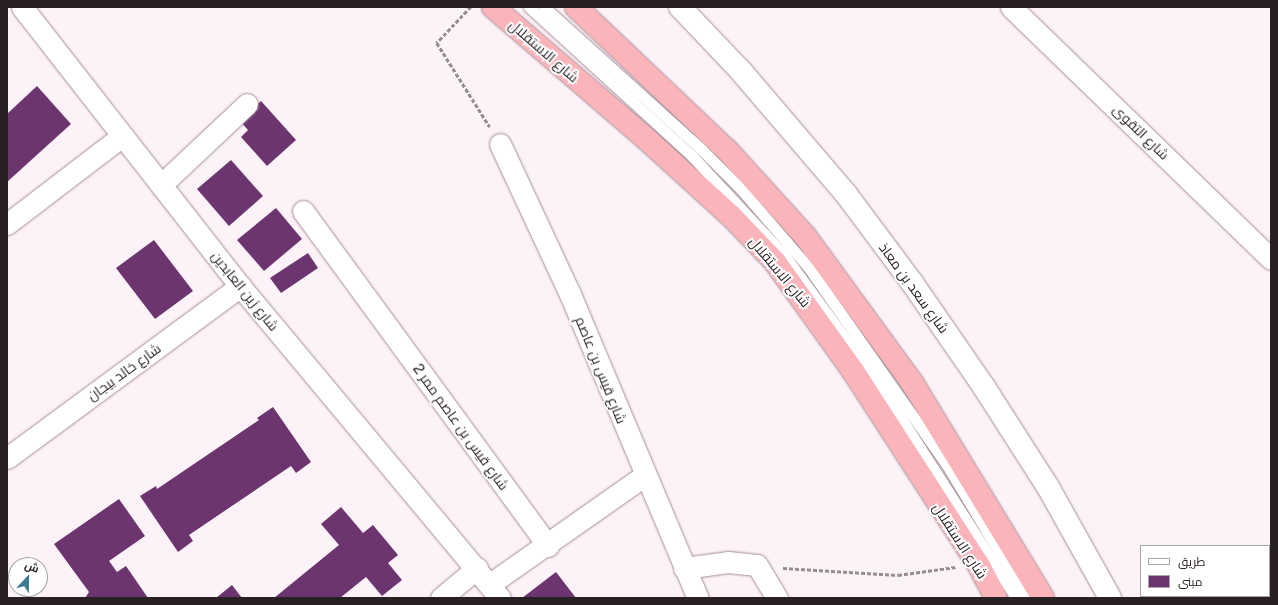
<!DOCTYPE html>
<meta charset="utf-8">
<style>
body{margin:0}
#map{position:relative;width:1278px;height:605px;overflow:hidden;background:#fdf2f7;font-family:"Public Sans",Cairo,sans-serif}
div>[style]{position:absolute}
.building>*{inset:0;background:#6c3570}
.path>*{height:2.5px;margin-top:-1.25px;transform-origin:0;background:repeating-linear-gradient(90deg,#978d91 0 4px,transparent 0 6px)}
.roads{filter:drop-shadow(0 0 1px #a58e98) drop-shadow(0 0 1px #a58e98)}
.service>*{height:11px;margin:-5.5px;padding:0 5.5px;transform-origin:5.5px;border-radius:5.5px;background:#fff}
.minor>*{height:21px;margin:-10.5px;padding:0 10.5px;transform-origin:10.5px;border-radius:10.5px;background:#fff}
.tertiary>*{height:22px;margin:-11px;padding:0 11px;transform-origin:11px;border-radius:11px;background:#fff}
.trunk>*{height:22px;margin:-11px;padding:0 11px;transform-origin:11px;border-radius:11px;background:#fbb4ba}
span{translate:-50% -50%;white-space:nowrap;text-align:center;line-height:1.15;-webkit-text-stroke:4px #fff;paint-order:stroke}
.street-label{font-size:14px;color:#292024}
.frame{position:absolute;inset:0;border:8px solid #292024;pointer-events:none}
.legend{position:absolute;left:1140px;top:545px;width:130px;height:52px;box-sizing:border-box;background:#fff;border:1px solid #a9a6a7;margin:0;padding:5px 7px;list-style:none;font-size:12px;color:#292024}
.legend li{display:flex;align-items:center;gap:8px;height:20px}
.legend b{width:20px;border:1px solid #a9a6a7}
.north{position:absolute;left:8px;top:557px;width:40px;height:40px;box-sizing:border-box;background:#fff;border:1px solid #a9a6a7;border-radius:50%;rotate:22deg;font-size:11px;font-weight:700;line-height:16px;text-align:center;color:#292024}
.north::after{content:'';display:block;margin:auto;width:14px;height:18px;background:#3f7a93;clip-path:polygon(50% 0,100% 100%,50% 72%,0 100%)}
</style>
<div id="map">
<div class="building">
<div style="clip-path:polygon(37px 86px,71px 124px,7px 182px,7px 114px)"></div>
<div style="clip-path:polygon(261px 101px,296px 140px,267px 166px,241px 137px,248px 130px,239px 120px)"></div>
<div style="clip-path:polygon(231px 160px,263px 196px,229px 226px,197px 189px)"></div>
<div style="clip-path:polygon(276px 208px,302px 239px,264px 271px,237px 240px)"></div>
<div style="clip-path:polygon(154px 240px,193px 291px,155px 319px,116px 268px)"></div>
<div style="clip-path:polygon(308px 253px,318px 268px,281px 293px,270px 278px)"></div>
<div style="clip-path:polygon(273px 407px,311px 462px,296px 473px,291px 466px,189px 535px,193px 541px,178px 552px,140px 496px,156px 486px,157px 489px,259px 420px,257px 418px)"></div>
<div style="clip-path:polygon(119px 499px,145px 536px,109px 561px,117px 572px,126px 566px,148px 598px,85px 598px,89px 592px,54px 544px)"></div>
<div style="clip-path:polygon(341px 507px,363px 533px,373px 525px,398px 555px,388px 563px,402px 580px,382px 596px,366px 577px,340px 598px,274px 598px,339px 545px,321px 524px)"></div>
<div style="clip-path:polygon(556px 572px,576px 598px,522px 598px)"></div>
<div style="clip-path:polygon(232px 585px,242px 598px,216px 598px)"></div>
</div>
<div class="path">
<div style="left:471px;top:7px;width:50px;rotate:133.4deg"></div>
<div style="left:437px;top:43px;width:99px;rotate:57.8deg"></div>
<div style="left:783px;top:568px;width:115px;rotate:3.5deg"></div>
<div style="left:898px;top:575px;width:58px;rotate:-8deg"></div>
</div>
<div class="roads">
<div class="service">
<div style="left:529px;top:7px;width:221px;rotate:42.4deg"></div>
<div style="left:692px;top:156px;width:135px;rotate:47.1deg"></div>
<div style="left:784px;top:255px;width:171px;rotate:53.8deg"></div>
<div style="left:885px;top:393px;width:243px;rotate:57.4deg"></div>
<div style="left:544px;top:7px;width:209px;rotate:42.1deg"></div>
<div style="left:699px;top:147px;width:58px;rotate:45deg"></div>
<div style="left:740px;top:188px;width:106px;rotate:49.2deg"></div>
<div style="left:809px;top:268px;width:241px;rotate:55deg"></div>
<div style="left:947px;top:465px;width:155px;rotate:59deg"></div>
</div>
<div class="minor">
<div style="left:22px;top:7px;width:354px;rotate:52deg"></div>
<div style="left:240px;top:286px;width:406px;rotate:50.2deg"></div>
<div style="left:1011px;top:7px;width:362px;rotate:44.1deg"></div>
<div style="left:500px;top:144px;width:166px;rotate:65deg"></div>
<div style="left:570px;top:294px;width:330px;rotate:67.2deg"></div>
<div style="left:161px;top:185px;width:118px;rotate:-43.3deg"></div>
<div style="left:303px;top:211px;width:415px;rotate:53.8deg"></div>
<div style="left:7px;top:224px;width:145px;rotate:-37.4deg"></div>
<div style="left:7px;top:458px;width:290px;rotate:-36.4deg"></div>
<div style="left:684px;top:568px;width:44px;rotate:-7.8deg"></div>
<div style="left:728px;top:562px;width:29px;rotate:6deg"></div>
<div style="left:757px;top:565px;width:39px;rotate:59deg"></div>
<div style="left:490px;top:584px;width:189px;rotate:-35.1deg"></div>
<div style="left:441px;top:598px;width:47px;rotate:-39.8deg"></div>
</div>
<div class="tertiary">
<div style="left:680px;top:7px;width:87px;rotate:46.4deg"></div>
<div style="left:740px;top:70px;width:163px;rotate:49.5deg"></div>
<div style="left:846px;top:194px;width:112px;rotate:53.3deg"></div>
<div style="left:913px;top:284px;width:125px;rotate:55.4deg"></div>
<div style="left:984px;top:387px;width:119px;rotate:57.4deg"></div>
<div style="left:1048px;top:487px;width:127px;rotate:60.8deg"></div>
</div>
<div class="trunk">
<div style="left:493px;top:7px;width:198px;rotate:40.7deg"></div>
<div style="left:643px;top:136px;width:119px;rotate:42.3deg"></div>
<div style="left:731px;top:216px;width:64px;rotate:46.3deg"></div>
<div style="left:775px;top:262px;width:134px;rotate:54.4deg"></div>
<div style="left:853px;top:371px;width:230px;rotate:57.1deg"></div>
<div style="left:978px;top:564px;width:38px;rotate:62deg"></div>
<div style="left:576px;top:7px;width:209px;rotate:43.5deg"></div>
<div style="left:728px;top:151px;width:116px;rotate:47.8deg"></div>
<div style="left:806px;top:237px;width:182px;rotate:53.9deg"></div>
<div style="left:913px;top:384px;width:250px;rotate:58.7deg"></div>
</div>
</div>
<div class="street-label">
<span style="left:544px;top:51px;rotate:41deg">شارع الاستقلال</span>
<span style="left:1141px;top:132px;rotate:44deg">شارع التقوى</span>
<span style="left:780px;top:272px;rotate:50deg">شارع الاستقلال</span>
<span style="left:914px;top:288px;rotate:54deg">شارع سعد بن معاذ</span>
<span style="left:245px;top:291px;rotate:51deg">شارع زين العابدين</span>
<span style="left:601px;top:370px;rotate:68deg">شارع قيس بن عاصم</span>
<span style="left:124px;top:372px;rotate:-36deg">شارع خالد بيجان</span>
<span style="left:461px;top:427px;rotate:54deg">شارع قيس بن عاصم ممر 2</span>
<span style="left:960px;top:541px;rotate:57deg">شارع الاستقلال</span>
</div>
<div class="frame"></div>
<ul class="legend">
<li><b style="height:5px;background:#fff"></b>طريق</li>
<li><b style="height:11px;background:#6c3570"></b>مبنى</li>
</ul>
<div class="north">ش</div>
</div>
